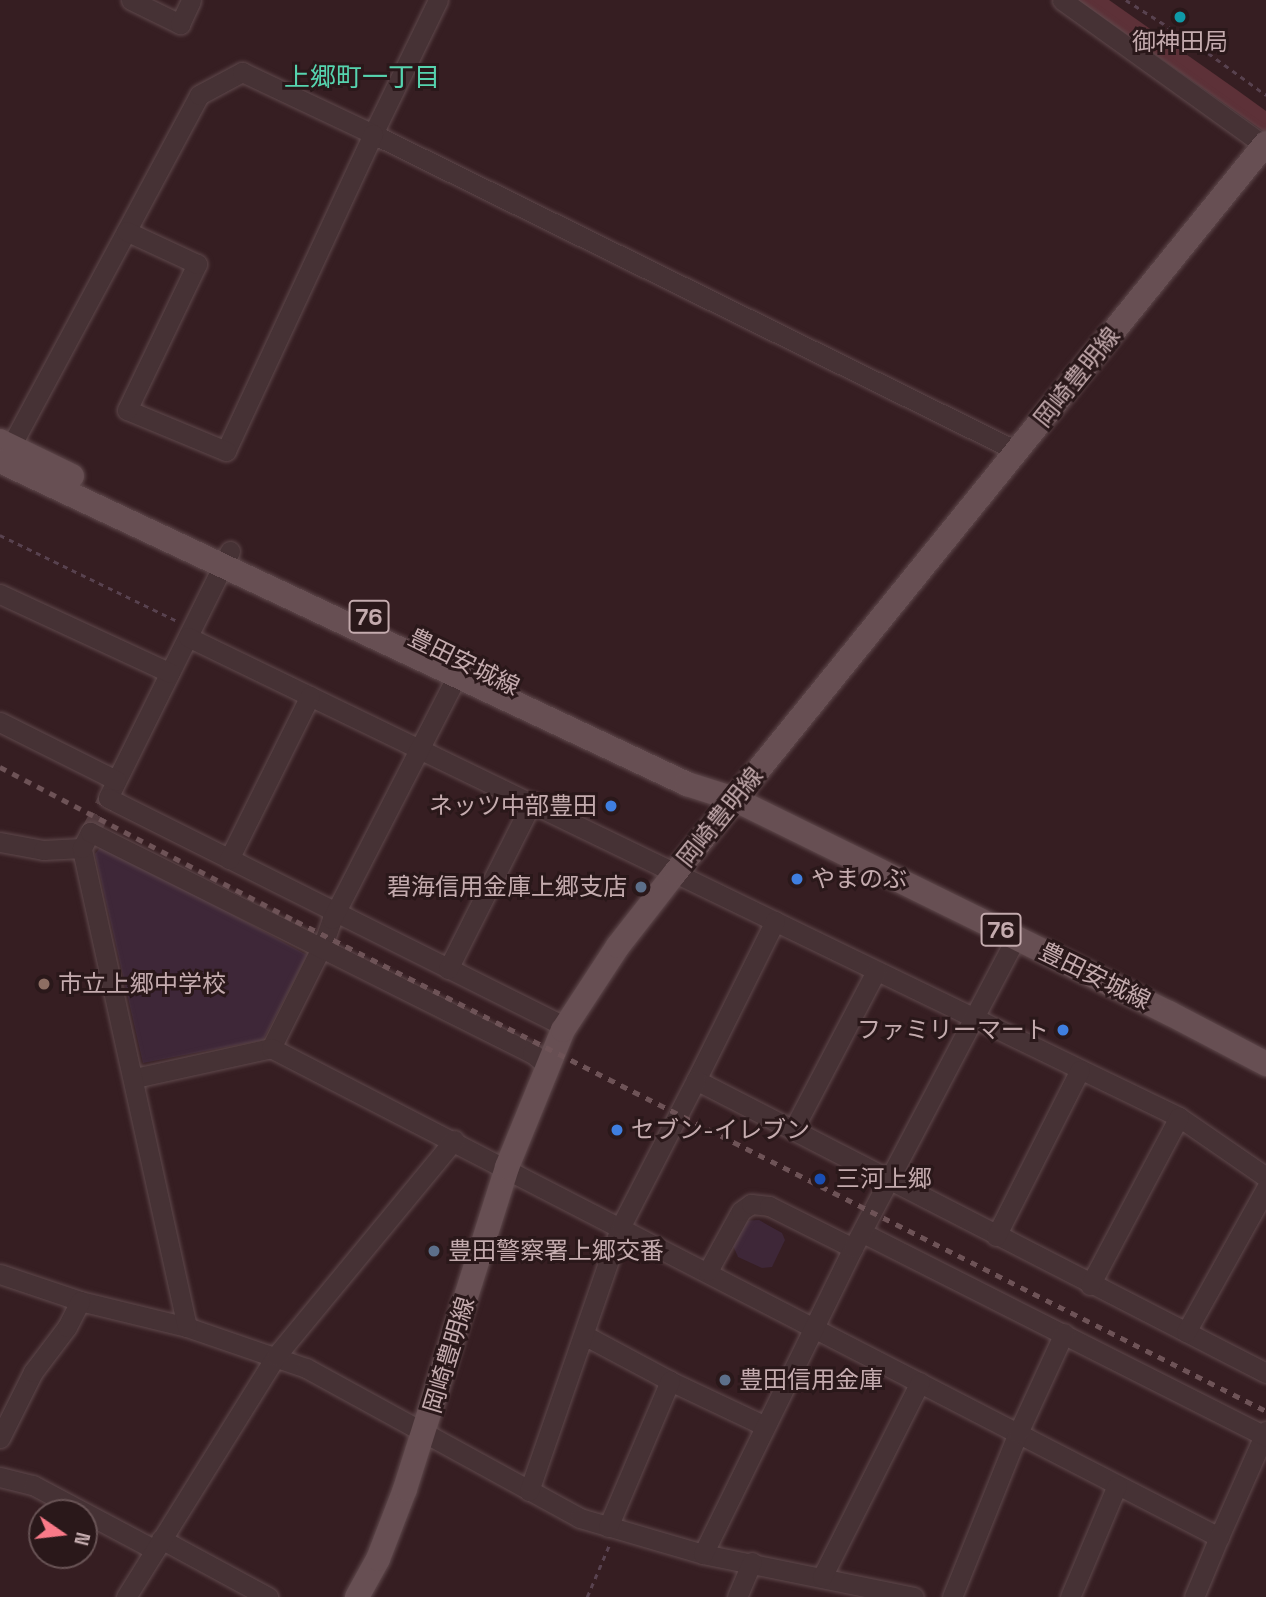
<!DOCTYPE html>
<meta charset="utf-8">
<style>
body{margin:0}
#map{position:relative;width:1266px;height:1597px;overflow:hidden;background:#361e22;font-family:"Space Grotesk","Noto Sans JP",sans-serif}
div>[style]{position:absolute}
.green>*{inset:0;background:#3e2738}
.water>*{inset:0;background:#5d3138}
.minor-tunnel>*{height:19px;margin-top:-9.5px;transform-origin:0;background:repeating-linear-gradient(90deg,#523a3e 0 19px,transparent 0 29px)}
.path>*{height:2.5px;margin-top:-1.25px;transform-origin:0;background:repeating-linear-gradient(90deg,#58424f 0 5px,transparent 0 10px)}
.roads{filter:drop-shadow(0 0 2px #5f494c) drop-shadow(0 0 2px #5f494c)}
.minor>*{height:19px;margin:-9.5px;padding:0 9.5px;transform-origin:9.5px;border-radius:9.5px;background:#463235}
.major>*{height:24px;margin:-12px;padding:0 12px;transform-origin:12px;border-radius:12px;background:#674f53}
.rail>*{height:4.5px;margin-top:-2.25px;transform-origin:0;background:repeating-linear-gradient(90deg,#6e5357 0 7px,transparent 0 14px)}
.dots>*{width:19px;height:19px;translate:-50% -50%;box-sizing:border-box;border:4px solid #2a181a;border-radius:50%}
span{translate:-50% -50%;white-space:nowrap;text-align:center;line-height:1.15;-webkit-text-stroke:6px #2a181a;paint-order:stroke}
.shield-label span{padding:2px 5px;background:#2a181a;border:2px solid;border-radius:5px;-webkit-text-stroke-width:0}
.shield-label{font-size:23px;color:#c4abae;font-weight:700}
.poi-label{font-size:24px;color:#c4abae}
.right{translate:-100% -50%;text-align:right}
.left{translate:0 -50%;text-align:left}
.street-label{font-size:24px;color:#c4abae}
.neighbourhood-label{font-size:26px;color:#56d4af}
.north{position:absolute;left:28px;top:1499px;width:70px;height:70px;box-sizing:border-box;background:#2a181a;border:2px solid #685355;border-radius:50%;rotate:104deg;font-size:19px;font-weight:700;line-height:28px;text-align:center;color:#c4abae}
.north::after{content:'';display:block;margin:auto;width:24px;height:32px;background:#fa7a89;clip-path:polygon(50% 0,100% 100%,50% 72%,0 100%)}
</style>
<div id="map">
<div class="green">
<div style="clip-path:polygon(103px 844px,307px 955px,263px 1040px,143px 1063px,95px 854px)"></div>
<div style="clip-path:polygon(759px 1220px,782px 1233px,785px 1240px,772px 1267px,762px 1268px,738px 1257px,731px 1241px,742px 1221px)"></div>
</div>
<div class="water">
<div style="clip-path:polygon(1078px 0,1109px 0,1237px 90px,1266px 111px,1266px 133px)"></div>
</div>
<div class="minor-tunnel">
<div style="left:90px;top:832px;width:38px;rotate:-62deg"></div>
</div>
<div class="path">
<div style="left:1126px;top:0;width:88px;rotate:32.4deg"></div>
<div style="left:1200px;top:47px;width:82px;rotate:36deg"></div>
<div style="left:0;top:535px;width:197px;rotate:25.9deg"></div>
<div style="left:587px;top:1597px;width:59px;rotate:-66.9deg"></div>
</div>
<div class="roads">
<div class="minor">
<div style="left:131px;top:0;width:55px;rotate:26.1deg"></div>
<div style="left:180px;top:24px;width:26px;rotate:-65deg"></div>
<div style="left:438px;top:0;width:149px;rotate:115.9deg"></div>
<div style="left:373px;top:134px;width:718px;rotate:26.21deg"></div>
<div style="left:1062px;top:0;width:249px;rotate:35.7deg"></div>
<div style="left:11px;top:446px;width:398px;rotate:-61.8deg"></div>
<div style="left:199px;top:95px;width:49px;rotate:-28.1deg"></div>
<div style="left:242px;top:72px;width:145px;rotate:25.3deg"></div>
<div style="left:373px;top:134px;width:349px;rotate:114.9deg"></div>
<div style="left:226px;top:451px;width:107px;rotate:-157.5deg"></div>
<div style="left:127px;top:410px;width:162px;rotate:-64.4deg"></div>
<div style="left:197px;top:264px;width:78px;rotate:-155.1deg"></div>
<div style="left:230px;top:551px;width:275px;rotate:116.3deg"></div>
<div style="left:108px;top:798px;width:512px;rotate:26.57deg"></div>
<div style="left:0;top:594px;width:187px;rotate:24.9deg"></div>
<div style="left:188px;top:637px;width:1101px;rotate:25.84deg"></div>
<div style="left:1179px;top:1117px;width:106px;rotate:34.6deg"></div>
<div style="left:0;top:722px;width:130px;rotate:26.6deg"></div>
<div style="left:0;top:842px;width:44px;rotate:10.5deg"></div>
<div style="left:43px;top:850px;width:39px;rotate:-3deg"></div>
<div style="left:229px;top:859px;width:182px;rotate:-63.6deg"></div>
<div style="left:775px;top:921px;width:178px;rotate:116.4deg"></div>
<div style="left:696px;top:1080px;width:641px;rotate:27.2deg"></div>
<div style="left:448px;top:969px;width:187px;rotate:-63.3deg"></div>
<div style="left:271px;top:1048px;width:119px;rotate:-63.4deg"></div>
<div style="left:324px;top:942px;width:24px;rotate:-71deg"></div>
<div style="left:332px;top:919px;width:289px;rotate:-62.8deg"></div>
<div style="left:135px;top:1078px;width:139px;rotate:-12.4deg"></div>
<div style="left:271px;top:1048px;width:1067px;rotate:27.29deg"></div>
<div style="left:1219px;top:1537px;width:116px;rotate:-66.1deg"></div>
<div style="left:793px;top:1130px;width:179px;rotate:-62.4deg"></div>
<div style="left:863px;top:1233px;width:452px;rotate:26.8deg"></div>
<div style="left:996px;top:1236px;width:186px;rotate:-63.2deg"></div>
<div style="left:708px;top:1271px;width:68px;rotate:-61.2deg"></div>
<div style="left:741px;top:1211px;width:12px;rotate:-35deg"></div>
<div style="left:751px;top:1204px;width:18px;rotate:6deg"></div>
<div style="left:769px;top:1206px;width:94px;rotate:26.6deg"></div>
<div style="left:0;top:1274px;width:84px;rotate:18.6deg"></div>
<div style="left:80px;top:1301px;width:110px;rotate:13.7deg"></div>
<div style="left:187px;top:1327px;width:126px;rotate:19deg"></div>
<div style="left:306px;top:1368px;width:312px;rotate:28.7deg"></div>
<div style="left:580px;top:1518px;width:128px;rotate:16.3deg"></div>
<div style="left:703px;top:1554px;width:215px;rotate:11.5deg"></div>
<div style="left:1090px;top:1285px;width:190px;rotate:-62.1deg"></div>
<div style="left:187px;top:1327px;width:490px;rotate:-102.4deg"></div>
<div style="left:82px;top:848px;width:18px;rotate:-63deg"></div>
<div style="left:90px;top:832px;width:494px;rotate:26.6deg"></div>
<div style="left:532px;top:1053px;width:21px;rotate:39deg"></div>
<div style="left:1186px;top:1332px;width:165px;rotate:-60.9deg"></div>
<div style="left:584px;top:1335px;width:98px;rotate:28.1deg"></div>
<div style="left:670px;top:1381px;width:105px;rotate:25.3deg"></div>
<div style="left:0;top:1438px;width:74px;rotate:-63.4deg"></div>
<div style="left:33px;top:1372px;width:56px;rotate:-52.9deg"></div>
<div style="left:67px;top:1327px;width:29px;rotate:-63deg"></div>
<div style="left:0;top:1477px;width:34px;rotate:14deg"></div>
<div style="left:33px;top:1485px;width:138px;rotate:28deg"></div>
<div style="left:529px;top:1491px;width:281px;rotate:-70.9deg"></div>
<div style="left:621px;top:1226px;width:164px;rotate:-62.8deg"></div>
<div style="left:608px;top:1527px;width:159px;rotate:-67deg"></div>
<div style="left:161px;top:1539px;width:122px;rotate:28.5deg"></div>
<div style="left:703px;top:1554px;width:341px;rotate:-63.9deg"></div>
<div style="left:853px;top:1248px;width:351px;rotate:-62.3deg"></div>
<div style="left:822px;top:1577px;width:218px;rotate:-63.3deg"></div>
<div style="left:126px;top:1597px;width:284px;rotate:-58.1deg"></div>
<div style="left:276px;top:1356px;width:280px;rotate:-50.5deg"></div>
<div style="left:737px;top:1597px;width:38px;rotate:-67deg"></div>
<div style="left:952px;top:1597px;width:177px;rotate:-68.1deg"></div>
<div style="left:1018px;top:1433px;width:110px;rotate:-65.3deg"></div>
<div style="left:1070px;top:1597px;width:121px;rotate:-67.2deg"></div>
<div style="left:1194px;top:1597px;width:65px;rotate:-67.4deg"></div>
</div>
<div class="major">
<div style="left:0;top:441px;width:80px;rotate:25.9deg"></div>
<div style="left:0;top:461px;width:759px;rotate:25.18deg"></div>
<div style="left:687px;top:784px;width:49px;rotate:17.7deg"></div>
<div style="left:734px;top:799px;width:485px;rotate:26.2deg"></div>
<div style="left:1169px;top:1013px;width:110px;rotate:27.7deg"></div>
<div style="left:357px;top:1597px;width:43px;rotate:-61.1deg"></div>
<div style="left:378px;top:1559px;width:75px;rotate:-68.9deg"></div>
<div style="left:405px;top:1489px;width:338px;rotate:-72.4deg"></div>
<div style="left:507px;top:1167px;width:148px;rotate:-67.8deg"></div>
<div style="left:563px;top:1030px;width:100px;rotate:-56.8deg"></div>
<div style="left:618px;top:946px;width:93px;rotate:-52deg"></div>
<div style="left:675px;top:873px;width:939px;rotate:-51.01deg"></div>
</div>
</div>
<div class="rail">
<div style="left:0;top:767px;width:334px;rotate:27.5deg"></div>
<div style="left:296px;top:921px;width:1087px;rotate:26.8deg"></div>
</div>
<div class="dots">
<div style="left:1180px;top:17px;background:#0f9aa8"></div>
<div style="left:611px;top:806px;background:#3f7fe0"></div>
<div style="left:797px;top:879px;background:#3f7fe0"></div>
<div style="left:641px;top:887px;background:#5c6f8a"></div>
<div style="left:44px;top:984px;background:#8d6e63"></div>
<div style="left:1063px;top:1030px;background:#3f7fe0"></div>
<div style="left:617px;top:1130px;background:#3f7fe0"></div>
<div style="left:820px;top:1179px;background:#1a4fb4"></div>
<div style="left:434px;top:1251px;background:#5c6f8a"></div>
<div style="left:725px;top:1380px;background:#5c6f8a"></div>
</div>
<div class="shield-label">
<span style="left:369px;top:617px">76</span>
<span style="left:1001px;top:930px">76</span>
</div>
<div class="poi-label">
<span style="left:1180px;top:42px">御神田局</span>
<span class="right" style="left:597px;top:806px">ネッツ中部豊田</span>
<span class="left" style="left:811px;top:879px">やまのぶ</span>
<span class="right" style="left:627px;top:887px">碧海信用金庫上郷支店</span>
<span class="left" style="left:58px;top:984px">市立上郷中学校</span>
<span class="right" style="left:1049px;top:1030px">ファミリーマート</span>
<span class="left" style="left:631px;top:1130px">セブン-イレブン</span>
<span class="left" style="left:836px;top:1179px">三河上郷</span>
<span class="left" style="left:448px;top:1251px">豊田警察署上郷交番</span>
<span class="left" style="left:739px;top:1380px">豊田信用金庫</span>
</div>
<div class="street-label">
<span style="left:1077px;top:377px;rotate:-51deg">岡崎豊明線</span>
<span style="left:464px;top:662px;rotate:26deg">豊田安城線</span>
<span style="left:720px;top:817px;rotate:-51deg">岡崎豊明線</span>
<span style="left:1095px;top:976px;rotate:26deg">豊田安城線</span>
<span style="left:449px;top:1355px;rotate:-73deg">岡崎豊明線</span>
</div>
<div class="neighbourhood-label">
<span style="left:362px;top:78px">上郷町一丁目</span>
</div>
<div class="north">N</div>
</div>
